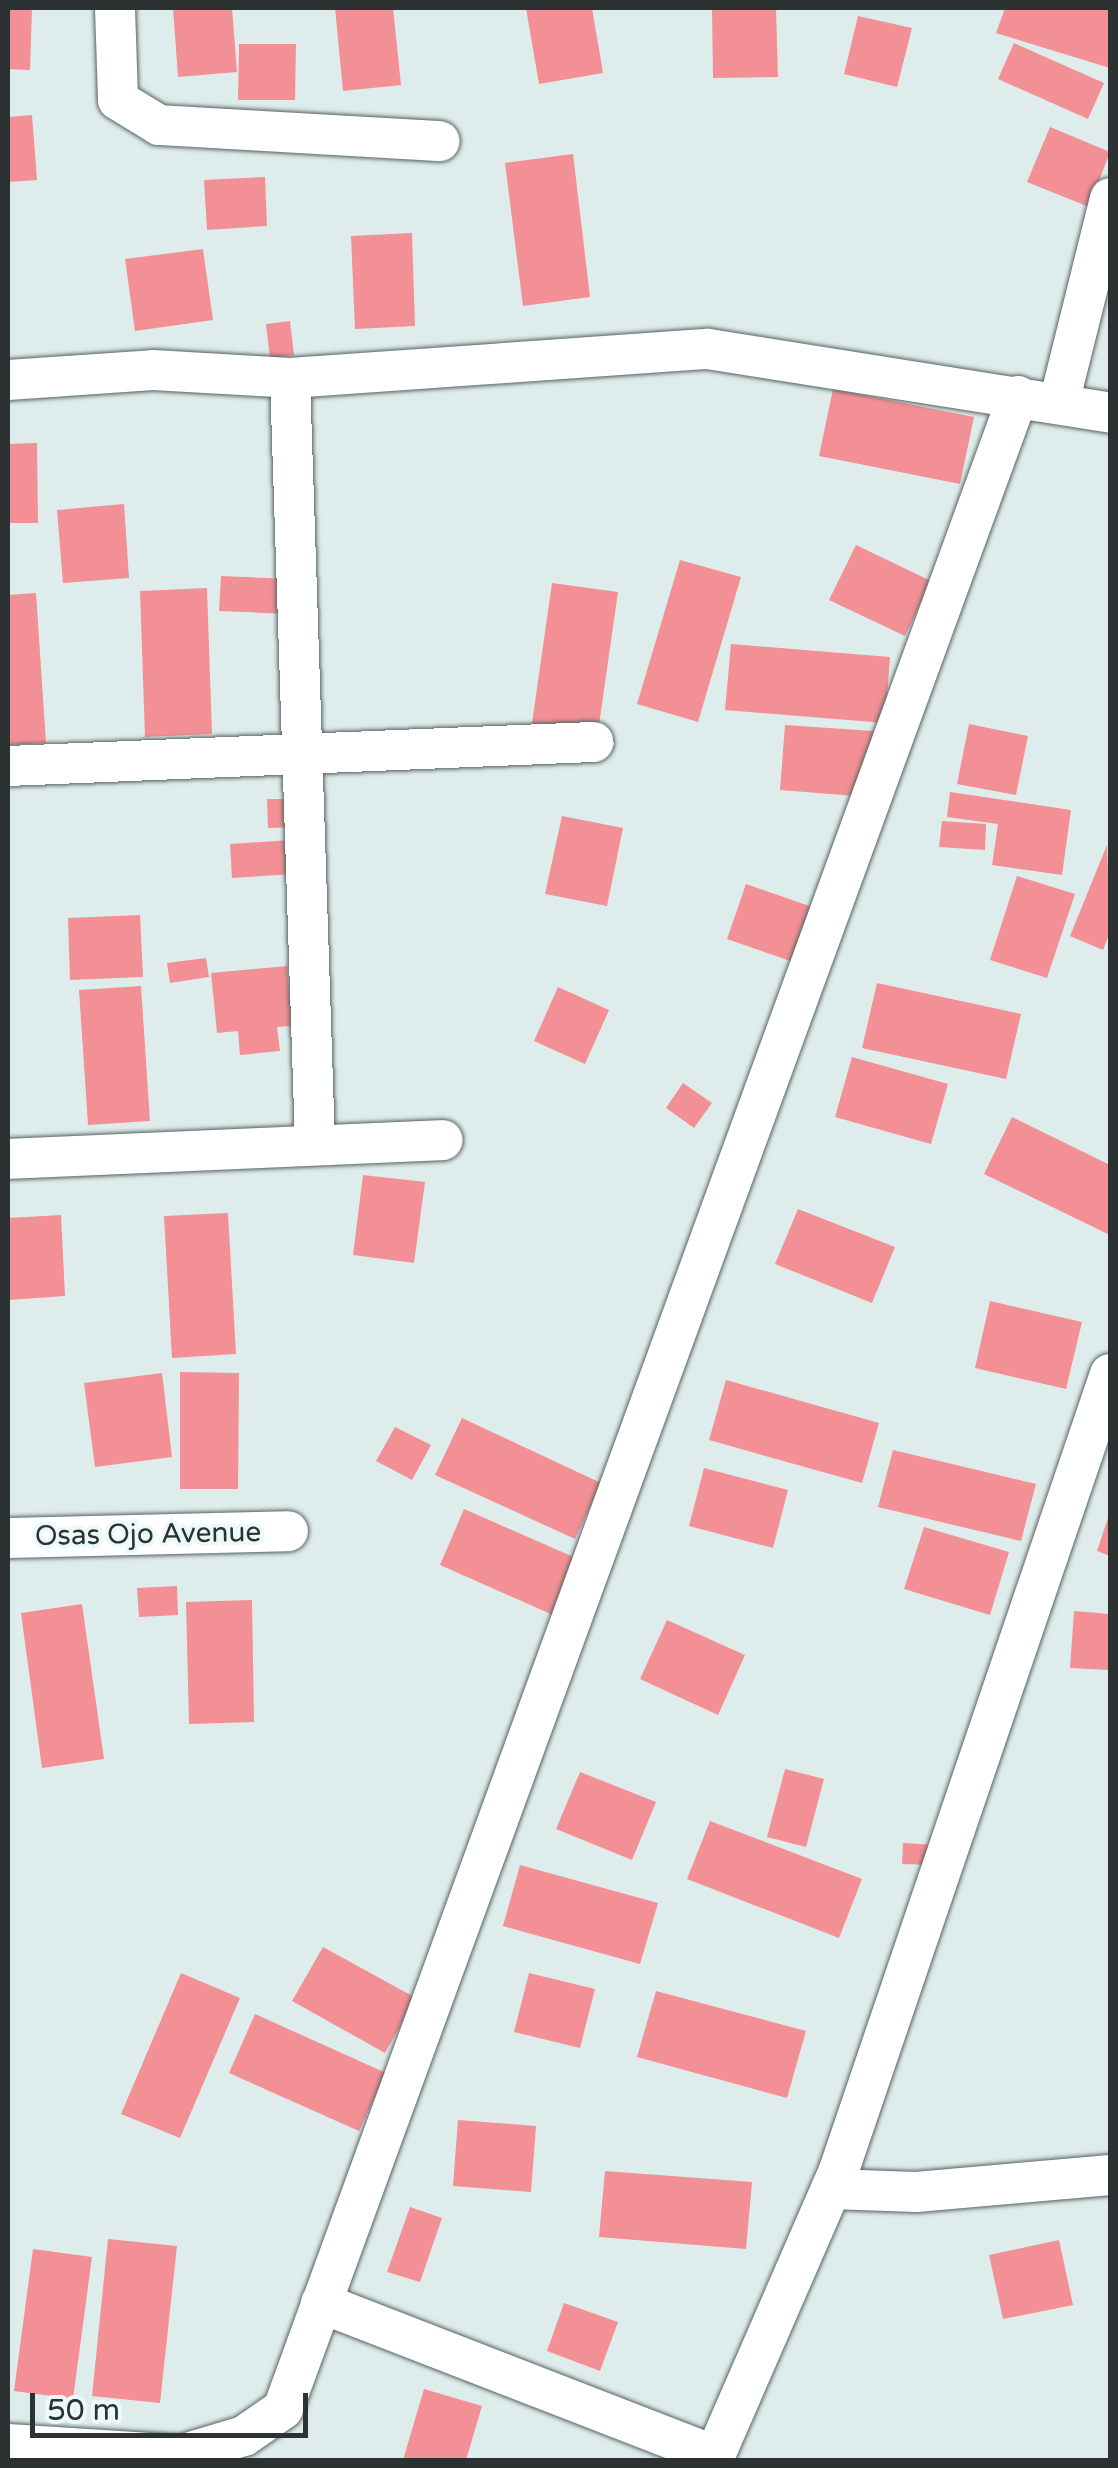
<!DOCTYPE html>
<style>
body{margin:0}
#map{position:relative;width:1118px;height:2468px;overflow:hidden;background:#deedec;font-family:"Varela Round",sans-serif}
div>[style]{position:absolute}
.building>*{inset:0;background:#f39095}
.roads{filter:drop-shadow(0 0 2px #566362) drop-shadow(0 0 2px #566362)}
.minor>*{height:40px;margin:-20px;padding:0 20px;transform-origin:20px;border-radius:20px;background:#fff}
span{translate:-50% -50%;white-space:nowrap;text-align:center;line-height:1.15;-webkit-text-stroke:8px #ebfaf9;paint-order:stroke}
.street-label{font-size:28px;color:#2c3232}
.frame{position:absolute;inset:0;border:10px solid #2c3232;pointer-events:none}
.scale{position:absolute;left:30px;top:2393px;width:278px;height:45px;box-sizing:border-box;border:5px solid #2c3232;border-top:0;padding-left:12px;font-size:30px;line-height:35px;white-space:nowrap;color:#2c3232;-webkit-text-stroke:8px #ebfaf9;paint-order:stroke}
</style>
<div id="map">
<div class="building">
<div style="clip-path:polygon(8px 8px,32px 8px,30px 70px,8px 69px)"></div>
<div style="clip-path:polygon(173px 8px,232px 8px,237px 72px,178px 77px)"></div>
<div style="clip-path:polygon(335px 8px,393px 8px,401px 85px,343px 91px)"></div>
<div style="clip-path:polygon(526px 8px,592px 8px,603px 73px,539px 84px)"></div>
<div style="clip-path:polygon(712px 8px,776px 8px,778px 77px,713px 78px)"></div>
<div style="clip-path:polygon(1005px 8px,1110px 8px,1110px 68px,996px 33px)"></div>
<div style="clip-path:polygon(858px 16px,912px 28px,897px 87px,844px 74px)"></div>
<div style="clip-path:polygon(1014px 43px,1104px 83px,1088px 119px,998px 79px)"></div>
<div style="clip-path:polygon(239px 44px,296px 44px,295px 100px,238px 100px)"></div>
<div style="clip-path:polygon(32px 115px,37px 180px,8px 182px,8px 117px)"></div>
<div style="clip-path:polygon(1050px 127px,1110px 152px,1089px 207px,1027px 182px)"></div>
<div style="clip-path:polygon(573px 154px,590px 297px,523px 306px,505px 163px)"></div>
<div style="clip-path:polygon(265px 177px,267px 226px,207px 230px,204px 180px)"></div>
<div style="clip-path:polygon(412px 233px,415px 326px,355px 329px,351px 236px)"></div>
<div style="clip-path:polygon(203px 249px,213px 320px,135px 331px,125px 259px)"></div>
<div style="clip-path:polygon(290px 321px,294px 355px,270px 359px,266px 324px)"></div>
<div style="clip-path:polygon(833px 389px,974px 417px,960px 484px,819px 456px)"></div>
<div style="clip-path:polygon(37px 443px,38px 523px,8px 523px,8px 444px)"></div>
<div style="clip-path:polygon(124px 504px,129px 578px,63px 583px,57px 510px)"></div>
<div style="clip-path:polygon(856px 545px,931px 581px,905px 636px,829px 600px)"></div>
<div style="clip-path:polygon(680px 560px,741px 577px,698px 722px,637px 704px)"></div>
<div style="clip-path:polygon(221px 576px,291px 579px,288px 614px,219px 611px)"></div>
<div style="clip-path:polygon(552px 583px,618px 592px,597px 739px,531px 730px)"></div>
<div style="clip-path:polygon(207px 588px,212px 734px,145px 737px,140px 591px)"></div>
<div style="clip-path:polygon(36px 593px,46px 743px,8px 745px,8px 595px)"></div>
<div style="clip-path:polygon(731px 644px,890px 657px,885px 723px,725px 710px)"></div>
<div style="clip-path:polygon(969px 724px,1028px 736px,1016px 795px,957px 784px)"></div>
<div style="clip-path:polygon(785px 725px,873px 731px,868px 797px,780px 790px)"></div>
<div style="clip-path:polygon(950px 792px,1071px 810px,1062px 875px,992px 865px,998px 824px,947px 817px)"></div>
<div style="clip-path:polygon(267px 799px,296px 799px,297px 827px,268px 828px)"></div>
<div style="clip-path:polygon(562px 816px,623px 828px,607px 906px,545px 894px)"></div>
<div style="clip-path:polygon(942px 821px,986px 824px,985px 850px,939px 847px)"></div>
<div style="clip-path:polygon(292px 840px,294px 874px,232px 878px,230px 844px)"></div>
<div style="clip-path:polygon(1107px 845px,1110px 932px,1103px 950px,1070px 936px)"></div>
<div style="clip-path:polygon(1017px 876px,1075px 894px,1047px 978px,990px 960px)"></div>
<div style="clip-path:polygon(746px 884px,818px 909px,799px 964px,727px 939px)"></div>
<div style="clip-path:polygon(140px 915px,143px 977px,70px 980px,68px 918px)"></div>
<div style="clip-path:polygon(206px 958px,209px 977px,170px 983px,167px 963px)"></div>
<div style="clip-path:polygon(287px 966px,292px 1026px,277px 1027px,280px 1051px,240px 1055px,238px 1031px,217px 1033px,211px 973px)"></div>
<div style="clip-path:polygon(877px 983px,1021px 1014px,1006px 1079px,862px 1048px)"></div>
<div style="clip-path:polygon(141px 986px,150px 1121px,88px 1125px,79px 990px)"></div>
<div style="clip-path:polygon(558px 987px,609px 1010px,585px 1064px,534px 1041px)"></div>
<div style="clip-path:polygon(852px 1057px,948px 1084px,931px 1144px,835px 1117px)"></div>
<div style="clip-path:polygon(683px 1083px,712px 1103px,694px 1128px,666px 1108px)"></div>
<div style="clip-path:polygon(1012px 1117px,1110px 1165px,1110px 1235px,984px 1174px)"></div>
<div style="clip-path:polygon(363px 1175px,425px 1182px,414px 1263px,353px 1255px)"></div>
<div style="clip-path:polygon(798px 1209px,895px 1247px,872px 1303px,775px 1264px)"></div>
<div style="clip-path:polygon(228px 1213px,236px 1354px,172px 1358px,164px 1216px)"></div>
<div style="clip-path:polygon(61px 1215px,65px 1296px,8px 1300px,8px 1218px)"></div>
<div style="clip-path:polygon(990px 1301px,1082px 1322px,1066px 1389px,975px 1368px)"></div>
<div style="clip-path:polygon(180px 1372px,239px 1373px,238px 1489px,180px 1489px)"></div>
<div style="clip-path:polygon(162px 1373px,172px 1457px,95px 1467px,84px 1383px)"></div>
<div style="clip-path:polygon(726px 1380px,879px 1423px,862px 1483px,709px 1440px)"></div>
<div style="clip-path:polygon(462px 1418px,601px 1483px,575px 1539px,435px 1475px)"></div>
<div style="clip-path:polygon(395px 1427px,431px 1445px,412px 1480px,376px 1461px)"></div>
<div style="clip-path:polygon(893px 1450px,1036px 1484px,1021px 1541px,878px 1507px)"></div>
<div style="clip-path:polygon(704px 1468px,788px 1490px,773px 1548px,689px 1526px)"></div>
<div style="clip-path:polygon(464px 1509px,578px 1559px,553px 1615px,440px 1565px)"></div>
<div style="clip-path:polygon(1110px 1512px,1110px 1556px,1097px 1551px)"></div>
<div style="clip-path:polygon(924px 1527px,1009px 1552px,990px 1615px,904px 1589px)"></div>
<div style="clip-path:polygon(177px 1586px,178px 1615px,139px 1617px,137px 1588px)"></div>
<div style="clip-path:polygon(252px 1600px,254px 1722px,189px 1724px,186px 1602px)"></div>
<div style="clip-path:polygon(82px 1604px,104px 1759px,42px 1768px,21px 1613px)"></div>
<div style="clip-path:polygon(1074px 1611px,1110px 1614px,1110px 1670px,1070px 1668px)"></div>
<div style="clip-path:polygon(667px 1620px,745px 1655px,718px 1715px,640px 1679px)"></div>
<div style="clip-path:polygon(785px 1769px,824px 1779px,806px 1847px,767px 1837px)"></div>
<div style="clip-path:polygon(580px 1772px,656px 1802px,632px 1860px,556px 1829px)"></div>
<div style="clip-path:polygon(710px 1821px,862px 1879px,839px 1938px,687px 1879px)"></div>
<div style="clip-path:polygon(903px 1843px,936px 1845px,935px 1865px,902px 1864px)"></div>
<div style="clip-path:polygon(520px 1865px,658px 1903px,640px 1964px,503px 1926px)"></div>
<div style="clip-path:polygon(323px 1947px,416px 1998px,385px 2053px,292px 2001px)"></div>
<div style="clip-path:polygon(181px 1973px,240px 1998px,180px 2138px,121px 2114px)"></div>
<div style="clip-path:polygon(529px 1973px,595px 1989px,580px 2048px,514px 2032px)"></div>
<div style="clip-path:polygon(656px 1991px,806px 2031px,787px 2098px,637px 2057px)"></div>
<div style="clip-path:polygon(255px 2014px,386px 2073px,359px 2131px,229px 2073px)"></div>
<div style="clip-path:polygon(458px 2120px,536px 2126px,531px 2192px,453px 2186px)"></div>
<div style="clip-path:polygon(605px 2171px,752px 2182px,746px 2249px,599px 2237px)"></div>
<div style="clip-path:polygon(410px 2207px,442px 2218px,420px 2282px,387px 2272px)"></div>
<div style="clip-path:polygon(108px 2239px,177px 2246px,160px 2403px,92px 2396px)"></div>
<div style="clip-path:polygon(1059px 2240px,1073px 2305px,1003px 2319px,989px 2255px)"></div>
<div style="clip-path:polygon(33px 2249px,92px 2257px,73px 2399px,14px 2391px)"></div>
<div style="clip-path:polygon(564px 2303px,618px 2322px,600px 2371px,547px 2351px)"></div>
<div style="clip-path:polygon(424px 2389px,482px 2406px,466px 2460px,403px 2460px)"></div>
</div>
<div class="roads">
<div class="minor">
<div style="left:115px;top:8px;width:92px;rotate:88.1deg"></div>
<div style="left:118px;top:100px;width:48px;rotate:31.4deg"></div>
<div style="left:159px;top:125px;width:281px;rotate:3.3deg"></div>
<div style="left:290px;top:378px;width:765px;rotate:88.13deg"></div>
<div style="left:8px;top:380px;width:145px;rotate:-3.9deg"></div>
<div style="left:153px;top:370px;width:137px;rotate:3.3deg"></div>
<div style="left:290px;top:378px;width:419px;rotate:-4deg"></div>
<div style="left:708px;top:349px;width:407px;rotate:9deg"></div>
<div style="left:1059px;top:403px;width:211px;rotate:-76deg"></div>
<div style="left:8px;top:766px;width:586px;rotate:-2.35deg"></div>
<div style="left:8px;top:1159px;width:435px;rotate:-2.5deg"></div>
<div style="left:8px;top:1538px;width:280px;rotate:-1.4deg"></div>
<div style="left:831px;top:2189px;width:85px;rotate:2deg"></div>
<div style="left:916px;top:2192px;width:195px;rotate:-5deg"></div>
<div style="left:321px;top:2303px;width:423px;rotate:21.2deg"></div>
<div style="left:8px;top:2444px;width:173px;rotate:3.6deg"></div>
<div style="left:181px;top:2455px;width:66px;rotate:-16.8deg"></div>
<div style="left:244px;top:2436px;width:47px;rotate:-34.7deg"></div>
<div style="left:283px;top:2409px;width:2143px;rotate:-69.94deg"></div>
<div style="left:713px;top:2460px;width:316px;rotate:-66.5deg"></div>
<div style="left:839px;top:2170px;width:841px;rotate:-71.2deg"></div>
</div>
</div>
<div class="street-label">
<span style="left:148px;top:1534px;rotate:-1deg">Osas Ojo Avenue</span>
</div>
<div class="frame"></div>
<div class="scale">50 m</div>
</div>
